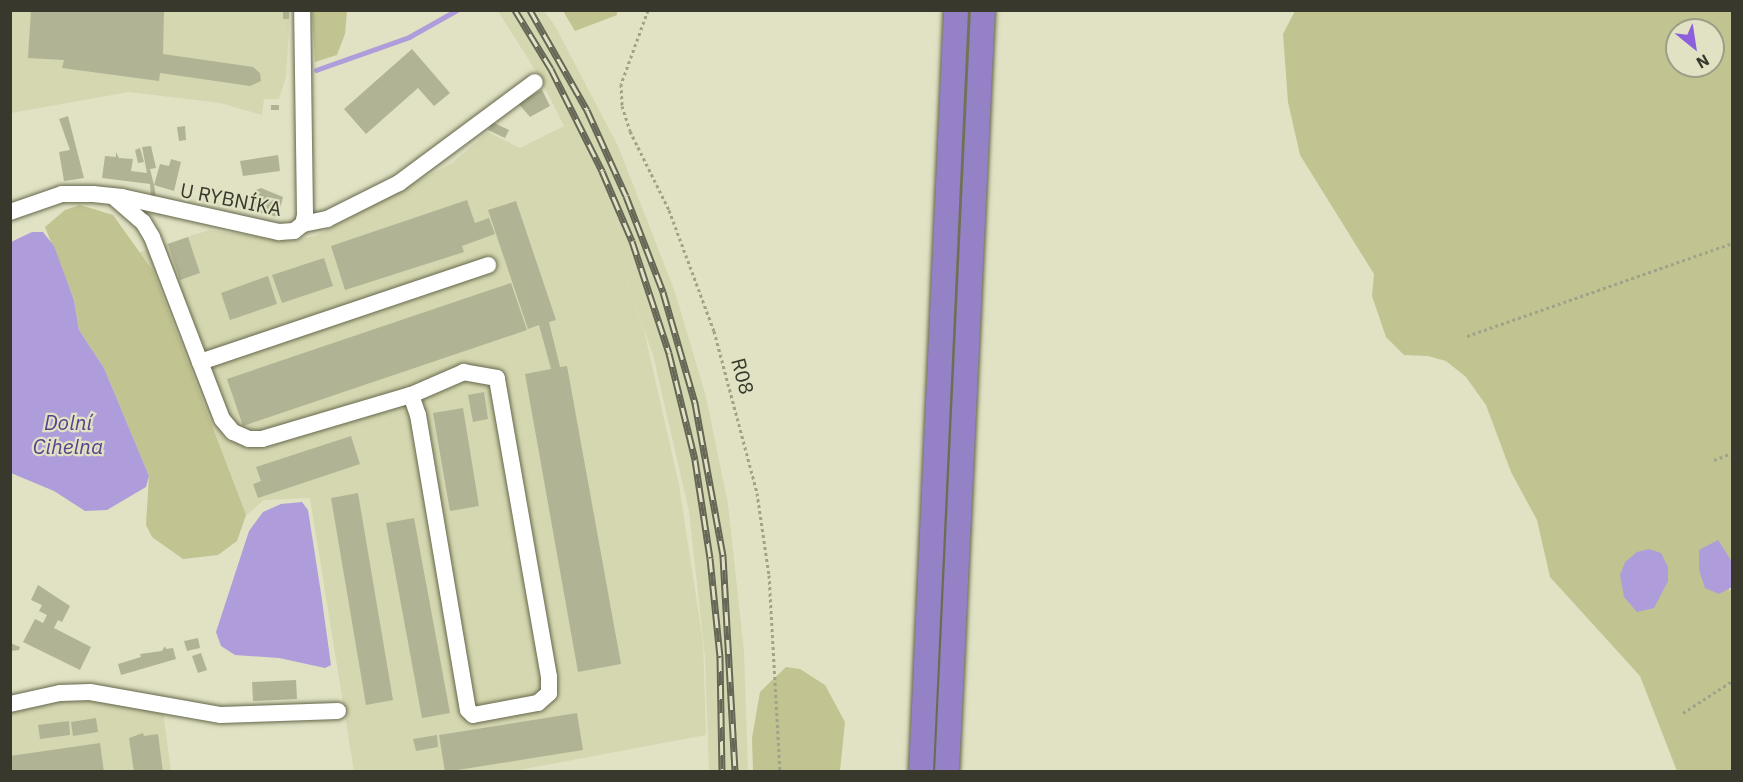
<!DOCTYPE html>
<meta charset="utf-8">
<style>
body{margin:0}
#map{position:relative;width:1743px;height:782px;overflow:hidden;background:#e0e2c3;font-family:"IBM Plex Sans",sans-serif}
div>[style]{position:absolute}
.built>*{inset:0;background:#d5d7b0}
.green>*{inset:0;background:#c1c391}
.water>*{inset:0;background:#af9ddb}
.stream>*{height:4.5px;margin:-2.25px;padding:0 2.25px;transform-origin:2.25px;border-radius:2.25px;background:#af9ddb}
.building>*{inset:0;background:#b1b395}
.path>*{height:3px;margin-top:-1.5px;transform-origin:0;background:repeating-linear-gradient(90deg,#a1a28a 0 3px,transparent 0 6px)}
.roads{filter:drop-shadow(0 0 2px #65674b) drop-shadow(0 0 2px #65674b)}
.minor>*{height:16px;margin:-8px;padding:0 8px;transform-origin:8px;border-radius:8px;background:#fff}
.highway>*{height:24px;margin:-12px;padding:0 12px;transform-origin:12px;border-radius:12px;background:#9581c5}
.rail>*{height:7px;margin-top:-3.5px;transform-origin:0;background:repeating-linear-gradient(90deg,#e0e2c3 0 14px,#656655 0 28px);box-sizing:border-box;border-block:2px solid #656655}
span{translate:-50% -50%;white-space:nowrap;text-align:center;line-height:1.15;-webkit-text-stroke:4.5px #e0e2c3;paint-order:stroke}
.street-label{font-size:20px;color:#38382c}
.water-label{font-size:21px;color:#5b418b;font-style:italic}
.frame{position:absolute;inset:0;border:12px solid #38382c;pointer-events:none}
.north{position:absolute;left:1665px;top:18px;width:60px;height:60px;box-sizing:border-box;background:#e0e2c3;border:2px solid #9d9e87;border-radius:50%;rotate:150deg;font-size:16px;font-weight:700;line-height:24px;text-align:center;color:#38382c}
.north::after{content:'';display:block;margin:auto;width:21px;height:27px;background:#8c60da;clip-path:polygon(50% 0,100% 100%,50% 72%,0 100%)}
</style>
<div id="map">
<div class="built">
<div style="clip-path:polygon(10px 11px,290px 11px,286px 77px,279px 99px,264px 99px,262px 115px,220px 103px,129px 92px,11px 113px)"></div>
<div style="clip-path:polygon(498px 11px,544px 11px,555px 26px,618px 146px,675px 292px,706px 397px,728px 504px,744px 652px,748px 771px,709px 771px,705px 657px,689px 511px,653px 355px,606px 219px,644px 330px,679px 485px,703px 642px,706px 735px,514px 771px,354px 771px,310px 498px,264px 500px,233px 527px,138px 253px,209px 230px,290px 241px,315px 236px,452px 163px,488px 132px,520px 148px,564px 126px,540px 78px)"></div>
<div style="clip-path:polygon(55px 699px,91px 700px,163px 712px,171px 771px,11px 771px,10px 708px)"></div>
</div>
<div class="green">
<div style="clip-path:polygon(312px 11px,347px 11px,345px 34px,337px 55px,315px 62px)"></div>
<div style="clip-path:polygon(563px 11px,617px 11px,617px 15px,575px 31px)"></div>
<div style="clip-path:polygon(evenodd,1295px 11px,1732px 11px,1732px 562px,1731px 557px,1729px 592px,1732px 587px,1732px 771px,1677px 771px,1640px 676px,1550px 577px,1537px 520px,1511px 472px,1486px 405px,1466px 377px,1446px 361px,1428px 356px,1404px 355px,1386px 337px,1372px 296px,1374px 274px,1300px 155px,1288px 102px,1283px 34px,1295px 11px,1677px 30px,1713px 30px,1713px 66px,1677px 66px,1677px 30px)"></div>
<div style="clip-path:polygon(80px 205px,113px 215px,153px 271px,246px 515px,237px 541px,218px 555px,183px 559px,152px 537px,146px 525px,149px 476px,104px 368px,79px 330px,74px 299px,45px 227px,65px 210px)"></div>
<div style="clip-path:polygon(786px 667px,800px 669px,825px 685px,845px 722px,840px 771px,753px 771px,752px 738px,760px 692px)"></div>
</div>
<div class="water">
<div style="clip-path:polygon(32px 232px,43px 232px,54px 246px,74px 300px,79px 330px,104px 368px,149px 476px,146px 487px,107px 510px,85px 511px,54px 491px,11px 473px,11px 242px)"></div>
<div style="clip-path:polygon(302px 502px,308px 510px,321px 593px,331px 665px,325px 668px,279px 658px,235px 655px,221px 646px,216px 632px,249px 531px,263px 512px,281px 504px)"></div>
<div style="clip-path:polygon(1718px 540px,1732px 562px,1732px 587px,1719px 594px,1705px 588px,1699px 570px,1699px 550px)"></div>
<div style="clip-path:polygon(1649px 549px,1661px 553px,1668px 567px,1668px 581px,1654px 608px,1637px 612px,1624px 597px,1620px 575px,1625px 562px,1637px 552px)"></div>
</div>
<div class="stream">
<div style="left:316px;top:70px;width:99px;rotate:-19.5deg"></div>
<div style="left:409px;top:37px;width:55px;rotate:-29.4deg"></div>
</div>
<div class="building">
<div style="clip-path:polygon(31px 10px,164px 10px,163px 54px,253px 67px,260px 73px,261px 81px,250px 86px,160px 73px,159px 81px,62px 68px,64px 60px,28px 58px)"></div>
<div style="clip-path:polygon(283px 10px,289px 10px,289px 19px,283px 19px)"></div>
<div style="clip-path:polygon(412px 49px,450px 93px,434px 106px,418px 88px,366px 134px,344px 109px)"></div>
<div style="clip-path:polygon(542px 90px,550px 106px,530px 117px,518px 103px)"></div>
<div style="clip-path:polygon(271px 105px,279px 105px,279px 110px,271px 110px)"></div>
<div style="clip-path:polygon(68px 116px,84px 178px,64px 181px,59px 152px,70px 150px,59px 119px)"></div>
<div style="clip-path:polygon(492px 122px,509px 130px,505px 138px,488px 130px)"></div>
<div style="clip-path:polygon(185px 126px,186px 140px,179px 141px,177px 127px)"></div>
<div style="clip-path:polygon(151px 146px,156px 168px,150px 169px,154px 185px,160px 164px,169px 166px,171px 159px,181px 162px,174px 191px,154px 185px,156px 197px,151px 196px,150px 184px,102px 178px,105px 156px,116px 157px,116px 152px,119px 158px,133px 159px,131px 171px,147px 173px,142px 147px)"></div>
<div style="clip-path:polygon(140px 148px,144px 162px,138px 163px,135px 150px)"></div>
<div style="clip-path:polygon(278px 155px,280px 171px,243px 176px,240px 161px)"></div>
<div style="clip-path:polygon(261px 188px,283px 197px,278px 217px,250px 210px,256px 190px)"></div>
<div style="clip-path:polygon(467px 200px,475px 223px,489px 218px,495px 234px,462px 246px,464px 252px,345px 290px,331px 246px)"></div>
<div style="clip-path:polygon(516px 201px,556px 320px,549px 322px,560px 367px,567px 366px,621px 664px,578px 672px,525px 374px,551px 369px,539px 325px,528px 329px,488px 210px)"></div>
<div style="clip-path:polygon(188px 237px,200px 273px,180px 280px,168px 244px)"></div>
<div style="clip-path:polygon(324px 258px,333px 286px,282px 303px,272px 275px)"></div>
<div style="clip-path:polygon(268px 276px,277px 304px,230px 320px,221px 293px)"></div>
<div style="clip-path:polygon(511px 283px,527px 330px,243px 426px,227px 379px)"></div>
<div style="clip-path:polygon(484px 392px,488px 419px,473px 422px,468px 395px)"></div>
<div style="clip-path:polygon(463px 408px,479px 506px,450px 511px,433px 413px)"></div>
<div style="clip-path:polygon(351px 436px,360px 464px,258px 498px,253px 484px,261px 481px,256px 467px)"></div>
<div style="clip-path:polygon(358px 493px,393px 700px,366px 705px,331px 498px)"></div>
<div style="clip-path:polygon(414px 518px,450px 713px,422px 718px,386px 523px)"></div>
<div style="clip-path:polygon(38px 585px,70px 606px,62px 622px,58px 620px,54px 628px,91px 647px,80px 670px,23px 642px,35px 619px,43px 623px,47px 615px,39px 611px,42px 605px,31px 600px)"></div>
<div style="clip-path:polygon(198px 638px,200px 648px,187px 651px,184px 641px)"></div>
<div style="clip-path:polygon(10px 643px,20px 647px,19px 650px,10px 651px)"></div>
<div style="clip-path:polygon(165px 646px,166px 649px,173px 648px,176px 659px,121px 675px,118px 664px,141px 657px,140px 654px,162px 651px)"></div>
<div style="clip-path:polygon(201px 653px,207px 670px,198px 673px,192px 656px)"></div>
<div style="clip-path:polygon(296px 680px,297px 699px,253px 701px,252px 682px)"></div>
<div style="clip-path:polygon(577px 713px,583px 750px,445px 772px,439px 735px)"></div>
<div style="clip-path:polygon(96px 718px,98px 732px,73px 736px,71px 722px)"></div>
<div style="clip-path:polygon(69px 721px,70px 735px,40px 739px,38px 725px)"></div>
<div style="clip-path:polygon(143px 733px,144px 736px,158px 734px,163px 772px,134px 772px,129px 738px)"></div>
<div style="clip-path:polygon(437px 735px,438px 747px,416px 751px,413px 739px)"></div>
<div style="clip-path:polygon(100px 743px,104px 772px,10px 772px,10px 756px)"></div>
</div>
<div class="path">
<div style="left:648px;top:10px;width:79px;rotate:110deg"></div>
<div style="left:621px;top:84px;width:22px;rotate:87deg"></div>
<div style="left:622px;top:106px;width:26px;rotate:72deg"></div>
<div style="left:630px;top:131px;width:88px;rotate:63.7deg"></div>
<div style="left:669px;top:210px;width:129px;rotate:69.6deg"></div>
<div style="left:714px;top:331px;width:168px;rotate:75.1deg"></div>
<div style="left:757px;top:493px;width:83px;rotate:81.7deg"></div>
<div style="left:769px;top:575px;width:197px;rotate:86.8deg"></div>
<div style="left:1467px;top:336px;width:281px;rotate:-19.3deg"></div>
<div style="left:1714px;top:460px;width:19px;rotate:-21deg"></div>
<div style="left:1683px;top:713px;width:59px;rotate:-33.1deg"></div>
</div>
<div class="roads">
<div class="minor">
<div style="left:115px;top:198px;width:37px;rotate:41deg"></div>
<div style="left:143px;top:222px;width:17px;rotate:59deg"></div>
<div style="left:152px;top:237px;width:134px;rotate:69deg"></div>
<div style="left:200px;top:362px;width:304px;rotate:-18.6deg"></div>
<div style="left:10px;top:212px;width:55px;rotate:-19.1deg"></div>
<div style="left:62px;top:194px;width:31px"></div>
<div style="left:93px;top:194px;width:29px;rotate:6deg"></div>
<div style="left:122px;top:197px;width:161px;rotate:12.6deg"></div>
<div style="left:279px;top:232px;width:15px;rotate:-4deg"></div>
<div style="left:294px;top:231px;width:11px;rotate:-38deg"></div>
<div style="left:303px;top:224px;width:9px;rotate:-77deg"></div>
<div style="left:305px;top:215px;width:205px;rotate:-90.8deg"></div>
<div style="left:303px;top:224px;width:25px;rotate:-12deg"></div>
<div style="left:327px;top:219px;width:80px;rotate:-26.6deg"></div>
<div style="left:399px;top:183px;width:169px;rotate:-36.6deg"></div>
<div style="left:200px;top:362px;width:61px;rotate:68.9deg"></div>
<div style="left:222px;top:419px;width:17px;rotate:50deg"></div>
<div style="left:233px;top:432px;width:17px;rotate:24deg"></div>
<div style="left:249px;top:439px;width:13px"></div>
<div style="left:262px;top:439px;width:155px;rotate:-16.5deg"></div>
<div style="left:411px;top:395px;width:21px;rotate:71deg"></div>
<div style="left:418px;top:415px;width:299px;rotate:80.4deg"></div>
<div style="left:468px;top:710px;width:7px;rotate:45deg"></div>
<div style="left:473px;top:715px;width:66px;rotate:-10.5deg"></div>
<div style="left:538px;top:703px;width:15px;rotate:-42deg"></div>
<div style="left:549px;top:693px;width:16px;rotate:-90deg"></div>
<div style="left:549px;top:677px;width:303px;rotate:-99.9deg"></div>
<div style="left:497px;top:378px;width:34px;rotate:-170deg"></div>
<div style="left:464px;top:372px;width:58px;rotate:156.5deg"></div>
<div style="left:10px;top:704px;width:51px;rotate:-12.4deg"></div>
<div style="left:60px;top:693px;width:30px;rotate:-2deg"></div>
<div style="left:90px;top:692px;width:133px;rotate:10deg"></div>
<div style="left:221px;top:715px;width:117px;rotate:-2deg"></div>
</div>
<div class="highway">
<div style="left:921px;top:772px;width:763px;rotate:-87.37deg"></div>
<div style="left:947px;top:772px;width:763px;rotate:-87.3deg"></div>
</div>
</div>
<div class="rail">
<div style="left:515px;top:10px;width:69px;rotate:58.6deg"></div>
<div style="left:551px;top:69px;width:114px;rotate:63.4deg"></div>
<div style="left:602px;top:171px;width:76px;rotate:66.8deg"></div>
<div style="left:632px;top:241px;width:118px;rotate:71.7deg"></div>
<div style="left:669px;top:353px;width:110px;rotate:76.3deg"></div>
<div style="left:695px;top:460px;width:99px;rotate:81.3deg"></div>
<div style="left:710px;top:558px;width:100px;rotate:84.2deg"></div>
<div style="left:720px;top:657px;width:115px;rotate:89deg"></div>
<div style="left:530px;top:10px;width:115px;rotate:60.3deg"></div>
<div style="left:587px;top:110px;width:94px;rotate:65.6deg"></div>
<div style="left:626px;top:196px;width:103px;rotate:68.9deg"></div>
<div style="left:663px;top:292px;width:116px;rotate:73.9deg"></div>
<div style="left:695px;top:403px;width:156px;rotate:79.6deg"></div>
<div style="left:723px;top:556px;width:216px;rotate:86.8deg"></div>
</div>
<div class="street-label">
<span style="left:231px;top:199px;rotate:11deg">U RYBNÍKA</span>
<span style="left:743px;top:376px;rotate:75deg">R08</span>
</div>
<div class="water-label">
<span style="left:68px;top:434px">Dolní<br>Cihelna</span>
</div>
<div class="frame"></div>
<div class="north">N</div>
</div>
